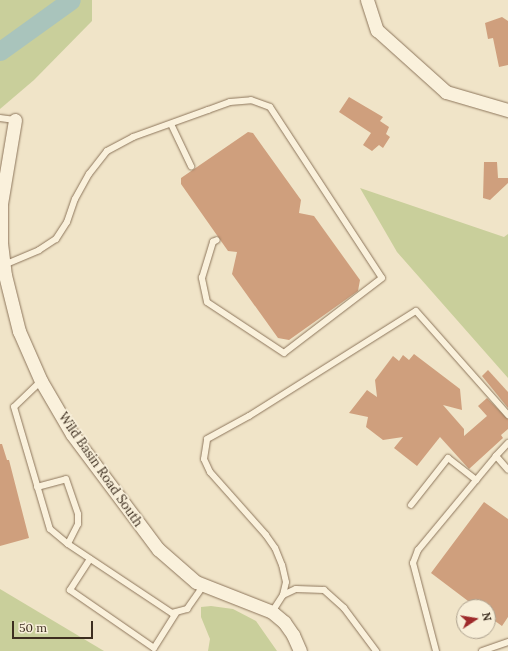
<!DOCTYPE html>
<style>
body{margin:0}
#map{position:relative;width:508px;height:651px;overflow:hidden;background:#f0e4c8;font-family:Lora,serif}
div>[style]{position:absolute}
.green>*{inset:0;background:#c9cf9b}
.river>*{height:19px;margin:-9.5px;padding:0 9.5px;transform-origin:9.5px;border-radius:9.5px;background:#a9c4bc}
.building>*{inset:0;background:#cf9f7d}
.roads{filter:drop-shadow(0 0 1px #8d765c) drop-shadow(0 0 1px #8d765c)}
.service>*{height:6px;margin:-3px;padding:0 3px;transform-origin:3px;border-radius:3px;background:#faf1dc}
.minor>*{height:13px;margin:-6.5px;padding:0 6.5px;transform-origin:6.5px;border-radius:6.5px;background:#faf1dc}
span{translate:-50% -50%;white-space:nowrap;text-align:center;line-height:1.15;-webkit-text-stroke:3.5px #f7eed8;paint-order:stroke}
.street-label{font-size:13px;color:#3d2e20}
.north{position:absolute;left:456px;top:599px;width:40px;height:40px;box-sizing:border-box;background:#f7eed8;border:1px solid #ada18e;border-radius:50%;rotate:78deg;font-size:11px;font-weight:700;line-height:16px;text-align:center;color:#3d2e20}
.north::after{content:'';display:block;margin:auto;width:14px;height:18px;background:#9e2a2b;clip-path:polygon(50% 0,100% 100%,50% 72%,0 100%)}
.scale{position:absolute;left:12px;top:621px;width:81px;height:18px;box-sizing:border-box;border:2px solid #3d2e20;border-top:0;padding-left:5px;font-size:12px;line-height:14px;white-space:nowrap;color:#3d2e20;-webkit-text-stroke:3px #f7eed8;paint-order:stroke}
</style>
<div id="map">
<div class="green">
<div style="clip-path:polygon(0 0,92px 0,92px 21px,34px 80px,0 109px)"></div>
<div style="clip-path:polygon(360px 188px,504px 237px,508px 234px,508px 378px,397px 252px)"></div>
<div style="clip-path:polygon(0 589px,104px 651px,0 651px)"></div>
<div style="clip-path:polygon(211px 606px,233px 609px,256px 621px,277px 651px,208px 651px,210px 639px,201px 617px,201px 607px)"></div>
</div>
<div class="river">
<div style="left:0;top:51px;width:87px;rotate:-35.7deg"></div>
</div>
<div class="building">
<div style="clip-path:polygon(502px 17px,508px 21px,508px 65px,499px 67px,493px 38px,488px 39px,485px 23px)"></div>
<div style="clip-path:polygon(349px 97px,383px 117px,380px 121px,389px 127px,386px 134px,390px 137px,383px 148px,379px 145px,372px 151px,363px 145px,371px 133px,339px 112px)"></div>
<div style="clip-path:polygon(248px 132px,253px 133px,301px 200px,299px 213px,314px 216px,360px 280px,358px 291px,289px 340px,278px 338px,232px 274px,237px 252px,228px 251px,181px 184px,181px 178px)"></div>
<div style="clip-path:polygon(484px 162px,497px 162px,498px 178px,508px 178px,508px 183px,490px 200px,483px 198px)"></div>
<div style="clip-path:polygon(414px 354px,460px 389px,462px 410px,443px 405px,464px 429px,464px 436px,487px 416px,478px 406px,487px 398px,508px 419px,508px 429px,501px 435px,503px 438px,469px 469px,440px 437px,417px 466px,394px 448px,403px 437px,383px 440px,366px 427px,368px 417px,349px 413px,367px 390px,377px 397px,375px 380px,393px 356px,399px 361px,403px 355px,409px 360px)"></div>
<div style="clip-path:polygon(488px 370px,508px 392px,508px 408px,482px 376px)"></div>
<div style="clip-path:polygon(0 444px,2px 444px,7px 460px,9px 460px,29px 538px,0 546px)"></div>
<div style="clip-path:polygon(484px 502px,508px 519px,508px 617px,502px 626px,488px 616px,488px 607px,476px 607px,431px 573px)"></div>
</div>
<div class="roads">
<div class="service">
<div style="left:0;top:118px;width:15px;rotate:8deg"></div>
<div style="left:171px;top:124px;width:47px;rotate:64.5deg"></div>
<div style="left:4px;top:265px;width:38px;rotate:-23deg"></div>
<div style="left:39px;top:250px;width:20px;rotate:-33deg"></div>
<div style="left:56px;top:239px;width:20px;rotate:-57deg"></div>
<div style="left:67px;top:222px;width:24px;rotate:-71deg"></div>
<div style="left:75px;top:199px;width:29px;rotate:-61deg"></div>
<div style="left:89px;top:174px;width:29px;rotate:-52deg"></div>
<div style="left:107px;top:151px;width:30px;rotate:-28deg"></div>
<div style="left:133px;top:137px;width:80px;rotate:-19.8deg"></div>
<div style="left:208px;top:110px;width:23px;rotate:-20deg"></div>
<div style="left:230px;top:102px;width:21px;rotate:-5deg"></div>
<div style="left:251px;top:100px;width:20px;rotate:20deg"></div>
<div style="left:270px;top:107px;width:204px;rotate:56.8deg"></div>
<div style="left:382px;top:278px;width:123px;rotate:142.6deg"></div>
<div style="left:284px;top:353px;width:92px;rotate:-146.5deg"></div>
<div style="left:207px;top:302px;width:25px;rotate:-102deg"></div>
<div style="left:202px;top:278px;width:38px;rotate:-73deg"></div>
<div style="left:213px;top:242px;width:4px;rotate:-27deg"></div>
<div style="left:41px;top:381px;width:37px;rotate:136deg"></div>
<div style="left:14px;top:407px;width:127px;rotate:73.6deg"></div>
<div style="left:50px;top:529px;width:23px;rotate:40deg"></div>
<div style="left:68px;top:544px;width:125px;rotate:33.6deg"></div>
<div style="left:172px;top:613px;width:16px;rotate:-15deg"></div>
<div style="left:187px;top:609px;width:29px;rotate:-55deg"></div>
<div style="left:508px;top:443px;width:18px;rotate:133deg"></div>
<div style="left:496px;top:456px;width:18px;rotate:49deg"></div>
<div style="left:37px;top:487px;width:30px;rotate:-15deg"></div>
<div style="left:66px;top:479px;width:37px;rotate:71deg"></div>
<div style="left:78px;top:514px;width:10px;rotate:90deg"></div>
<div style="left:78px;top:524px;width:22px;rotate:117deg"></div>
<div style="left:411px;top:505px;width:60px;rotate:-51.8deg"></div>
<div style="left:448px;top:458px;width:36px;rotate:38deg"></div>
<div style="left:90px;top:559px;width:37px;rotate:123deg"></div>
<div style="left:70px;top:590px;width:102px;rotate:34.6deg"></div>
<div style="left:154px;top:648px;width:41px;rotate:-57.8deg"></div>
<div style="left:283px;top:595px;width:14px;rotate:-25deg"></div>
<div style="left:296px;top:589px;width:28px;rotate:2deg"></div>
<div style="left:324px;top:590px;width:27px;rotate:42deg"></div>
<div style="left:344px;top:608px;width:54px;rotate:53.3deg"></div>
<div style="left:272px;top:612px;width:20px;rotate:-57deg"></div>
<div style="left:283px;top:595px;width:13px;rotate:-77deg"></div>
<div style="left:286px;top:582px;width:17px;rotate:-103deg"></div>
<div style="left:282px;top:565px;width:18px;rotate:-112deg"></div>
<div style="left:275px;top:548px;width:16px;rotate:-125deg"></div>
<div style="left:266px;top:535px;width:84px;rotate:-131.6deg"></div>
<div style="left:210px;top:472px;width:14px;rotate:-115deg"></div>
<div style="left:204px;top:459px;width:20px;rotate:-81deg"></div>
<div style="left:207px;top:439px;width:48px;rotate:-28.7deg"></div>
<div style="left:249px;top:416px;width:197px;rotate:-32.2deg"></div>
<div style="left:416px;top:311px;width:139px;rotate:48.5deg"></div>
<div style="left:436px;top:651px;width:91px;rotate:-104.6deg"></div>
<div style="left:413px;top:563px;width:14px;rotate:-69deg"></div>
<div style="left:418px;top:550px;width:122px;rotate:-50.3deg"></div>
<div style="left:482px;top:651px;width:28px;rotate:-19deg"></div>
</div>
<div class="minor">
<div style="left:367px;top:0;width:32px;rotate:72deg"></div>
<div style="left:377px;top:30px;width:93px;rotate:41.9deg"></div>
<div style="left:446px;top:92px;width:65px;rotate:16.2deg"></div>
<div style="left:15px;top:120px;width:85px;rotate:99.5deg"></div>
<div style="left:1px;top:204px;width:39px;rotate:90deg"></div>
<div style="left:1px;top:243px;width:32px;rotate:83deg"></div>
<div style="left:5px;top:275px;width:58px;rotate:76deg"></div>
<div style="left:19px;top:331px;width:55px;rotate:66.3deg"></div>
<div style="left:41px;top:381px;width:61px;rotate:59.7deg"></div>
<div style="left:72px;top:434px;width:144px;rotate:53.2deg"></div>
<div style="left:158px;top:549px;width:50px;rotate:41deg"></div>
<div style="left:196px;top:582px;width:82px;rotate:21.5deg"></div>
<div style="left:272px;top:612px;width:16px;rotate:40deg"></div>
<div style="left:284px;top:622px;width:16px;rotate:55deg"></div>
<div style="left:293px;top:635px;width:17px;rotate:66deg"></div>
</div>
</div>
<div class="street-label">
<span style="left:100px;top:470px;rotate:55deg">Wild Basin Road South</span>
</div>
<div class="north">N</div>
<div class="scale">50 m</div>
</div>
